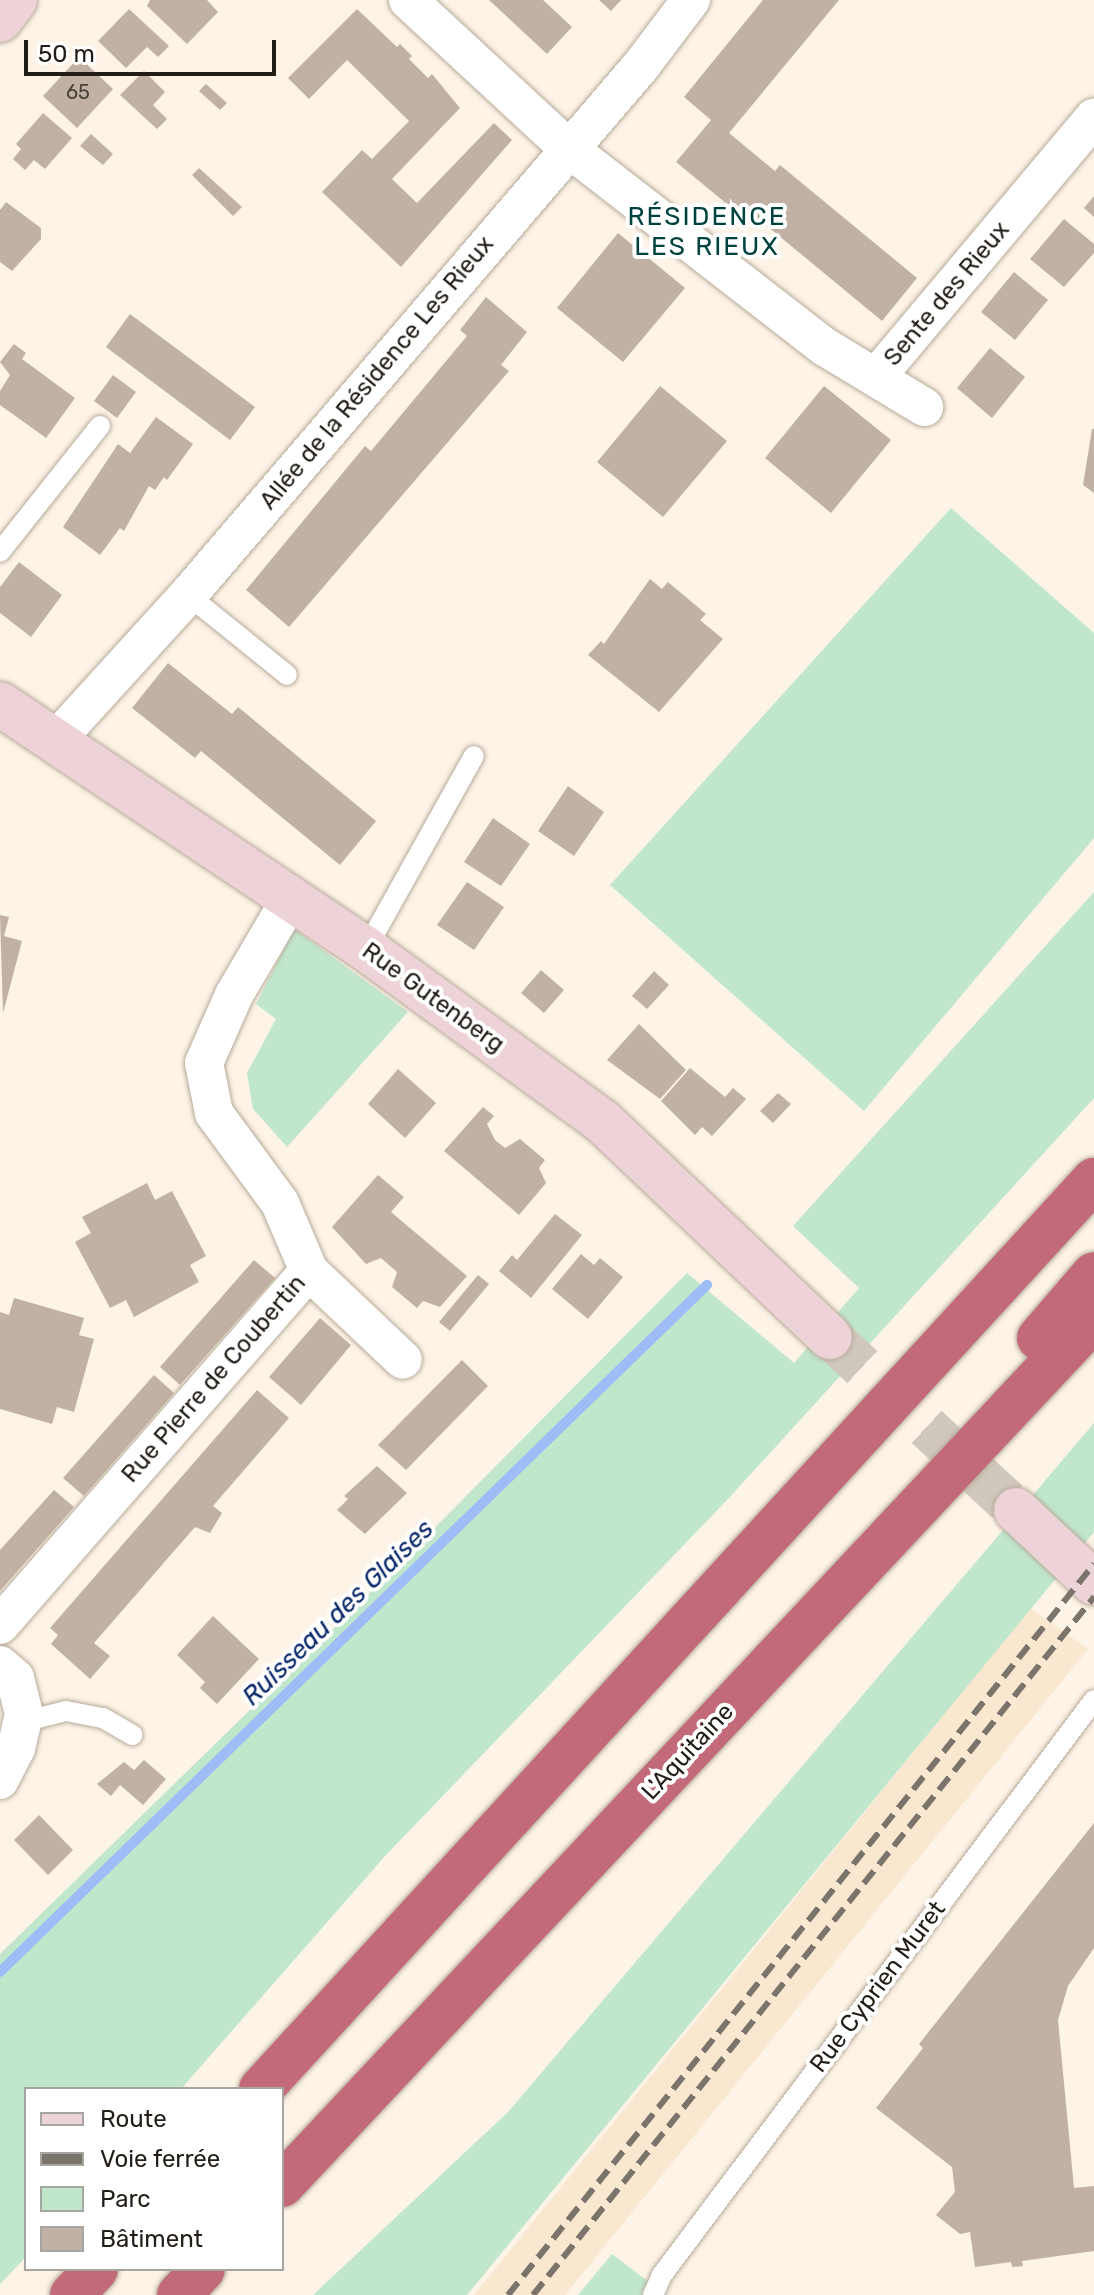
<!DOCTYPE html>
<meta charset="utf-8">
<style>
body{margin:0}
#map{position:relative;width:1094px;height:2295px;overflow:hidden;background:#fdf3e6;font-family:Rubik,sans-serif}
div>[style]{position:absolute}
.built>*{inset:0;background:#f9e7d0}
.green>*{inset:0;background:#c0e7cc}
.stream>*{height:10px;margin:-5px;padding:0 5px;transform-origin:5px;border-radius:5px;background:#9ebdf7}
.building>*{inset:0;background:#c1b1a4}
.secondary-tunnel>*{height:44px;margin-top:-22px;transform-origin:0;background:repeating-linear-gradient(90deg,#d1c8bd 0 44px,transparent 0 66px)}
.roads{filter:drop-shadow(0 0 2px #b6aa9a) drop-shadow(0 0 2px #b6aa9a)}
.lane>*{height:20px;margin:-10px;padding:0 10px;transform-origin:10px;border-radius:10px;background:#fff}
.street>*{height:38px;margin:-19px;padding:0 19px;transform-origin:19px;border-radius:19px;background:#fff}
.secondary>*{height:44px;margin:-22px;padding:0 22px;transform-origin:22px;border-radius:22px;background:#edd2d7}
.highway>*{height:44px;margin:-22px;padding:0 22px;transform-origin:22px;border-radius:22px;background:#c26a79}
.rail>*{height:6px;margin-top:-3px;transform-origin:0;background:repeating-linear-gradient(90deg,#7b746b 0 16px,transparent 0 24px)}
span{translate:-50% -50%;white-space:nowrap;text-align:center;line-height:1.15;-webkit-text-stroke:8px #fff;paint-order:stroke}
.number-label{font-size:20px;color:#4a423a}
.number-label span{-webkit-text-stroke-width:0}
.street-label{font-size:24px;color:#221d17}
.neighbourhood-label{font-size:26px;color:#00423f;letter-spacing:2px}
.water-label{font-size:26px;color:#0b2a6b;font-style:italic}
.legend{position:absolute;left:24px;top:2087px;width:260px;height:184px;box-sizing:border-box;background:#fff;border:2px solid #a7a5a2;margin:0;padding:10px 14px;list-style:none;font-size:24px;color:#221d17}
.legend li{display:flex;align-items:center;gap:16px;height:40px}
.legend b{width:40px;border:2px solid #a7a5a2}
.scale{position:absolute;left:24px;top:40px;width:252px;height:36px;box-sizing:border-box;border:4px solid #221d17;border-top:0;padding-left:10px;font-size:24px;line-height:28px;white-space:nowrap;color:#221d17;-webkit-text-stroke:6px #fff;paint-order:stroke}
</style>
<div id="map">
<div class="built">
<div style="clip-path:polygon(1030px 1608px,1088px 1649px,565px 2295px,474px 2295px)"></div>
</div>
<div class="green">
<div style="clip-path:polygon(951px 508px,1094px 633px,1094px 838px,864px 1111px,610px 885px)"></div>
<div style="clip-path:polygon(1094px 892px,1094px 1098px,728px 1499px,386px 1855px,181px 2089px,26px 2089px,26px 2257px,0 2284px,0 1954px,388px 1575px,687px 1273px,794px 1363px,859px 1288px,793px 1226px)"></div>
<div style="clip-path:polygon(294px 929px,408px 1012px,287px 1147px,253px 1109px,247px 1073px,276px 1019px,256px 1004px)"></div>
<div style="clip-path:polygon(1094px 1423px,1094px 1532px,467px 2295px,313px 2295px,508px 2112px)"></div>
<div style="clip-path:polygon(612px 2254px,666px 2295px,578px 2295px)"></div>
</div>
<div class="stream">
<div style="left:0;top:1972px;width:986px;rotate:-44.18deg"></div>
</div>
<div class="building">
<div style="clip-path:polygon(150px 0,207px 0,218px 12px,187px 44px,147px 6px)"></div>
<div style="clip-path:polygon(489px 0,543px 0,572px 27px,547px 54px)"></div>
<div style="clip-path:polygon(599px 0,621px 0,611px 11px)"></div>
<div style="clip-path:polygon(763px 0,839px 0,729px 133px,775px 171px,780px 165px,917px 278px,882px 321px,744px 207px,739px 214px,676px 162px,711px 120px,684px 97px)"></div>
<div style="clip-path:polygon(129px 9px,169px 46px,158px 57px,147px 47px,126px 68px,98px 41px)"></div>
<div style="clip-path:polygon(357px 9px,397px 47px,400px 44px,412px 56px,409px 59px,428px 78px,432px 74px,460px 108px,392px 179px,417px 203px,494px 123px,512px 140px,401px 267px,322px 192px,362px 150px,372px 159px,409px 121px,347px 60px,309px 99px,288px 78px)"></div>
<div style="clip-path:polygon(79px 57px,113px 89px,77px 128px,43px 96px)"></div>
<div style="clip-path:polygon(144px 71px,165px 92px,153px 105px,167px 119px,157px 129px,120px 95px)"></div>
<div style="clip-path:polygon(206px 84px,227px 103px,220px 110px,199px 91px)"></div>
<div style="clip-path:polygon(43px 113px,72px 138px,45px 169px,34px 160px,25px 170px,13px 159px,21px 149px,16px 144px)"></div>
<div style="clip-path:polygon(91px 134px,113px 154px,103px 165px,80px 146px)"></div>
<div style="clip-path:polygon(199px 168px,242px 207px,233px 216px,192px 175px)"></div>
<div style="clip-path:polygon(1094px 196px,1094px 217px,1084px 208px)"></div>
<div style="clip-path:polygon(6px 202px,41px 228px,41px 239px,12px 271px,0 262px,0 210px)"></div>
<div style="clip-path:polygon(1064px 219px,1094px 244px,1094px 253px,1064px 287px,1030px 259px)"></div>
<div style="clip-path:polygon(618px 233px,685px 288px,623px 362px,557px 308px)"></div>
<div style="clip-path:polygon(1014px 272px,1048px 300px,1015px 340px,981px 312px)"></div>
<div style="clip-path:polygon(486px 297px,527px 332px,501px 365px,509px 371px,289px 627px,246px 590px,365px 446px,371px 451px,467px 336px,460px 330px)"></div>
<div style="clip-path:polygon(130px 314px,255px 407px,230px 440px,106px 347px)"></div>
<div style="clip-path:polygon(14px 344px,26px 353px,22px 359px,75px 398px,46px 438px,0 405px,0 391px,10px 375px,0 362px)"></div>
<div style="clip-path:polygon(990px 348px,1025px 377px,992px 418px,957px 388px)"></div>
<div style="clip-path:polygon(113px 375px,136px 392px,117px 418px,94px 401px)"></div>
<div style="clip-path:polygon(660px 386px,727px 441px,663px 517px,597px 462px)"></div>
<div style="clip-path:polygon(824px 386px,891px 440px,831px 513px,765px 458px)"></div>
<div style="clip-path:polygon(156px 417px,193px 444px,167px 480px,164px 477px,155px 490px,149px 486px,124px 531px,120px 528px,100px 555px,63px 527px,118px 444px,130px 453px)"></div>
<div style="clip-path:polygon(1092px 429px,1094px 429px,1094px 493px,1083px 485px)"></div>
<div style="clip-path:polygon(19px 562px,62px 595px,31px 637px,0 613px,0 587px)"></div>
<div style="clip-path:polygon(650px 579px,662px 589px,668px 582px,706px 614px,700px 620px,723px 639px,659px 712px,588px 655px,601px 641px,604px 644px)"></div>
<div style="clip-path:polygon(168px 663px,232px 714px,238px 707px,376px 821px,340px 865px,201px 751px,195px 758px,132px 708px)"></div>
<div style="clip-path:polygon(568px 786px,604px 812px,574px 856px,538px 831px)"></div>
<div style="clip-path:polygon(493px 818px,530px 844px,501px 886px,464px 862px)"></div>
<div style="clip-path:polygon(467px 882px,504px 907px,474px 950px,437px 925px)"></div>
<div style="clip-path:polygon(0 915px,9px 917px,4px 936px,22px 941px,3px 1013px)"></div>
<div style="clip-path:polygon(541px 970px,564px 990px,544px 1013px,521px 993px)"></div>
<div style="clip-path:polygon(654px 971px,669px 985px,647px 1009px,632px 996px)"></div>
<div style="clip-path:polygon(639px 1024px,686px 1070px,660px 1099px,607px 1060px)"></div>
<div style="clip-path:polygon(690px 1068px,725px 1097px,733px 1088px,746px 1099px,712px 1136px,702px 1127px,695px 1135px,661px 1101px)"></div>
<div style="clip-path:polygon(398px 1069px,436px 1103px,405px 1138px,368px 1104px)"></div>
<div style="clip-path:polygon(778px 1093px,791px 1104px,773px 1123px,760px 1111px)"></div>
<div style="clip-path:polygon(483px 1107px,494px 1116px,487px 1124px,495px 1140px,505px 1148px,520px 1139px,545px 1160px,539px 1168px,546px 1183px,519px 1215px,444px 1151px)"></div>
<div style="clip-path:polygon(378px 1175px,404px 1197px,391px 1212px,467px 1276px,440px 1307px,423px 1301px,417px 1308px,392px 1287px,397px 1272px,381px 1258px,366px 1264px,332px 1227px)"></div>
<div style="clip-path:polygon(147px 1183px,155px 1200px,172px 1191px,206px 1256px,190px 1265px,199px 1282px,134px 1317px,126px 1300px,110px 1308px,75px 1242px,91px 1233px,82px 1217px)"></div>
<div style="clip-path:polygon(555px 1214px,582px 1235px,531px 1298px,499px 1271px,512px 1255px,517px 1260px)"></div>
<div style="clip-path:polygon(581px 1254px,594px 1265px,600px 1258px,623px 1277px,588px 1319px,552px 1289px)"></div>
<div style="clip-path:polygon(254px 1260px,275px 1278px,180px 1385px,160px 1367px)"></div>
<div style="clip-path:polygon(478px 1275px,489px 1284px,450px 1331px,439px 1322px)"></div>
<div style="clip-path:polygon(14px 1298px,84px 1318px,79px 1335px,94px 1339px,74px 1412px,57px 1407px,52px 1424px,0 1409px,0 1312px,9px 1315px)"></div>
<div style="clip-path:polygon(320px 1318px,351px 1345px,301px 1405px,269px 1377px)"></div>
<div style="clip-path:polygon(462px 1360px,488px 1386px,406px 1470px,378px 1445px)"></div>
<div style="clip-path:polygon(154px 1375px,174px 1393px,84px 1496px,63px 1478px)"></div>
<div style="clip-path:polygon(257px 1390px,289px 1418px,213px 1506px,222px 1513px,210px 1533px,195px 1527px,94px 1643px,110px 1656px,90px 1679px,51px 1644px,58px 1635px,50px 1628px)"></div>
<div style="clip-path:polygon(377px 1466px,407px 1493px,365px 1534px,337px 1510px,348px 1499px,344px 1496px)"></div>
<div style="clip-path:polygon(54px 1490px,74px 1507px,0 1591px,0 1550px)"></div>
<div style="clip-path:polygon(213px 1616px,259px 1659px,217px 1704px,200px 1688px,205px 1682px,177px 1655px)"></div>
<div style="clip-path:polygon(144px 1760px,166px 1779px,143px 1805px,120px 1785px,111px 1796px,97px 1784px,124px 1762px,134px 1770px)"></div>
<div style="clip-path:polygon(39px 1815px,73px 1850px,48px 1875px,14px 1840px)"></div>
<div style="clip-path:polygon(1094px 1823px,1094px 1948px,1068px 1986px,1058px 2020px,1074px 2188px,1094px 2186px,1094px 2251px,1022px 2261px,1023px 2266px,1012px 2267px,1011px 2262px,975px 2267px,970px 2232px,960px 2234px,936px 2215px,955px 2192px,952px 2167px,876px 2108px,923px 2048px,919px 2044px)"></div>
</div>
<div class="secondary-tunnel">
<div style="left:830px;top:1337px;width:254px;rotate:42.9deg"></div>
</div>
<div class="roads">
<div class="lane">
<div style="left:0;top:552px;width:161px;rotate:-51.6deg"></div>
<div style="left:188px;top:595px;width:127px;rotate:38.9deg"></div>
<div style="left:366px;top:949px;width:221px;rotate:-60.8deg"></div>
<div style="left:22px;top:1722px;width:45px;rotate:-14deg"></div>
<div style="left:66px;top:1711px;width:38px;rotate:11deg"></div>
<div style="left:103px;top:1718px;width:34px;rotate:30deg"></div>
<div style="left:653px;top:2295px;width:22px;rotate:-66deg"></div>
<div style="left:662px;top:2275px;width:719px;rotate:-53.08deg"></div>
</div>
<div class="street">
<div style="left:408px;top:0;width:218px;rotate:42.8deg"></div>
<div style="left:568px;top:148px;width:325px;rotate:37.8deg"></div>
<div style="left:825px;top:347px;width:116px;rotate:31.2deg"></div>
<div style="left:878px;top:375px;width:336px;rotate:-50deg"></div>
<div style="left:56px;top:740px;width:196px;rotate:-47.7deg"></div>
<div style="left:188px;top:595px;width:696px;rotate:-49.43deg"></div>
<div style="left:641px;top:66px;width:83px;rotate:-52.9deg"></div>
<div style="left:309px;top:1271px;width:129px;rotate:43.4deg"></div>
<div style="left:0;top:1625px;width:470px;rotate:-48.9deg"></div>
<div style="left:309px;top:1271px;width:74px;rotate:-113.1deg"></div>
<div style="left:280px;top:1203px;width:112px;rotate:-126.3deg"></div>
<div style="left:214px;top:1113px;width:51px;rotate:-101.3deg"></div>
<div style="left:204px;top:1063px;width:74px;rotate:-66.2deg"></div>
<div style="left:234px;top:995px;width:113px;rotate:-59.6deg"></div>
<div style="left:0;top:1665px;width:20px;rotate:41deg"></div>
<div style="left:15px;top:1678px;width:37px;rotate:76deg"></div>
<div style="left:24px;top:1714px;width:35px;rotate:103deg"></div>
<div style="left:16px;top:1748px;width:36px;rotate:117deg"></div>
</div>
<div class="secondary">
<div style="left:0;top:20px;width:25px;rotate:-53deg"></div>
<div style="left:0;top:704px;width:440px;rotate:33.8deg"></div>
<div style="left:366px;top:949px;width:292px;rotate:36.1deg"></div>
<div style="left:602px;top:1121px;width:314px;rotate:43.5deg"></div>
<div style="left:1016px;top:1510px;width:107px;rotate:43.1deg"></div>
</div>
<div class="highway">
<div style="left:1039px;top:1338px;width:84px;rotate:-49.3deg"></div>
<div style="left:261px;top:2089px;width:1233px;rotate:-47.5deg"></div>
<div style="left:282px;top:2185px;width:1187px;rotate:-46.84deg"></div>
<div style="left:72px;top:2295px;width:35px;rotate:-47deg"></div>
<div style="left:179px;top:2295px;width:35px;rotate:-47deg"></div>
</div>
</div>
<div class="rail">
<div style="left:508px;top:2295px;width:937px;rotate:-51.28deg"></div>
<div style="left:533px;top:2295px;width:896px;rotate:-51.21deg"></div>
</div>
<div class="number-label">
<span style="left:78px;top:92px">65</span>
</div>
<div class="street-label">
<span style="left:947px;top:294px;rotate:-50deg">Sente des Rieux</span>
<span style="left:377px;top:373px;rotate:-50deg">Allée de la Résidence Les Rieux</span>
<span style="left:433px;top:998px;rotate:36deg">Rue Gutenberg</span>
<span style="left:214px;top:1379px;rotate:-49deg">Rue Pierre de Coubertin</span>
<span style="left:688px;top:1752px;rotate:-47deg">L'Aquitaine</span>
<span style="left:878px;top:1987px;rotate:-53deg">Rue Cyprien Muret</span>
</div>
<div class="neighbourhood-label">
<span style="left:707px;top:232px">RÉSIDENCE<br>LES RIEUX</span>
</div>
<div class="water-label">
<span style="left:338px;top:1613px;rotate:-44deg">Ruisseau des Glaises</span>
</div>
<ul class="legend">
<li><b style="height:10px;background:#edd2d7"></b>Route</li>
<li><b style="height:10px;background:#7b746b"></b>Voie ferrée</li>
<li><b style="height:22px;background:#c0e7cc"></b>Parc</li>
<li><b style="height:22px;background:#c1b1a4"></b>Bâtiment</li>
</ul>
<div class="scale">50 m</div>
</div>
